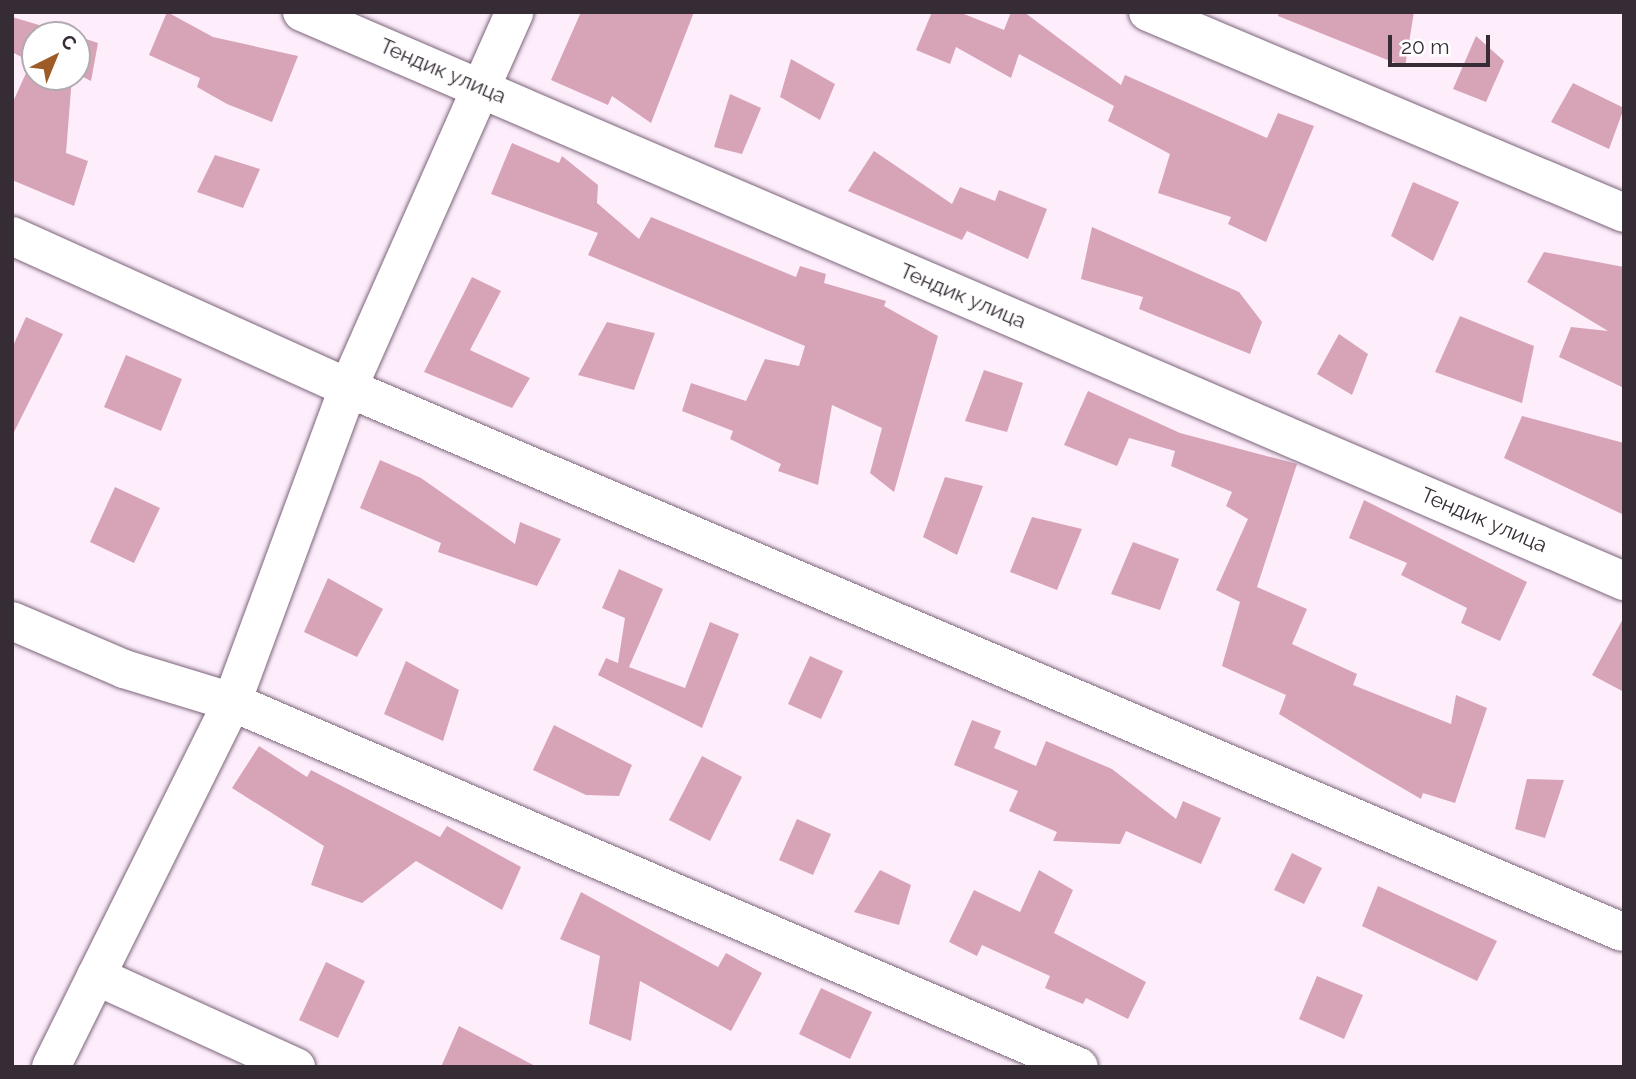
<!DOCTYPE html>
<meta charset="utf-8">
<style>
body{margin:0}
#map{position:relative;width:1636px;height:1079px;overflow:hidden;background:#feeefc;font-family:Raleway,sans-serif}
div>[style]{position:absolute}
.building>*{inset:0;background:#d7a4b7}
.roads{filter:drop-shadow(0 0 2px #7c657a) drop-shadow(0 0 2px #7c657a)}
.minor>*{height:38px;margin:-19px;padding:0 19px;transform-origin:19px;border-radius:19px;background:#fff}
.tertiary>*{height:38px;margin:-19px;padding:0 19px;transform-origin:19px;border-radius:19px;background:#fff}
span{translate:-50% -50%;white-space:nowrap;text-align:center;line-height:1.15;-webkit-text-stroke:5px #fff;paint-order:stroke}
.street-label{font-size:21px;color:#362c35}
.frame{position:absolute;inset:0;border:14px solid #362c35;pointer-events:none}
.north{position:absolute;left:21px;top:21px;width:70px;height:70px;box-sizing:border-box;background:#fff;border:2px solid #afabae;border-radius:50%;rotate:43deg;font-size:19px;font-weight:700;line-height:28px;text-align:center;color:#362c35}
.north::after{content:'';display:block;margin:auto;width:24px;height:32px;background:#9d5c27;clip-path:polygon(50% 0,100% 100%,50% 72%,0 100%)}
.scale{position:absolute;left:1388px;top:35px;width:102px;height:32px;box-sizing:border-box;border:4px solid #362c35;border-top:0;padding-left:9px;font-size:21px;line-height:24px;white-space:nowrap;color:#362c35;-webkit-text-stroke:5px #fff;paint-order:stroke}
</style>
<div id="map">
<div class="building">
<div style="clip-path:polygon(167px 12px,213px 37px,298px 56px,272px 122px,227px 104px,197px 87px,200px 78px,149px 55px)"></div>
<div style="clip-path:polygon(581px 12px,694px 12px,651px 123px,612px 96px,608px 105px,551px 80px)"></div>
<div style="clip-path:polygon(932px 12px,959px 12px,1004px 30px,1011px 12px,1024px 12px,1121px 85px,1125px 75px,1267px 138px,1278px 113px,1314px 126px,1266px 242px,1228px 224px,1231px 217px,1158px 193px,1170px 154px,1108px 121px,1114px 106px,1019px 54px,1011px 78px,956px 47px,950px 64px,916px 50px)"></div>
<div style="clip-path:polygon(1279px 12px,1414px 12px,1405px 67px,1278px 16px)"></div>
<div style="clip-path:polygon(12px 17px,73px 35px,35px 35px,35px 77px,72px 77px,66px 153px,88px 161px,74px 206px,12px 180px,12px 104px,31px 62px,12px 52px)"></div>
<div style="clip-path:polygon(77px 36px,98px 43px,91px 81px,77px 74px)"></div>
<div style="clip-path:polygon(1476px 36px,1504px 61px,1486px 102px,1453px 89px)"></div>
<div style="clip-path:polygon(791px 59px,835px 84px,820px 120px,780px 97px)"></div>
<div style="clip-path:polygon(1573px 83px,1624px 108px,1609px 149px,1551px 122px)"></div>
<div style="clip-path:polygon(730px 94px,761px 108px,742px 154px,714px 147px)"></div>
<div style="clip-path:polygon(512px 143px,559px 163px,562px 156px,598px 185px,597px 203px,639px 239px,651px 217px,796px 277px,800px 266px,826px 274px,824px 283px,886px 301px,884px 306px,938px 336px,894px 492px,870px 473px,882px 428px,832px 405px,818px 485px,778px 471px,781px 464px,730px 439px,733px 431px,682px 411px,691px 383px,746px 401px,765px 359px,799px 366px,805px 346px,588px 255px,598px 233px,491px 194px)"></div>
<div style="clip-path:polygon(874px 151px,952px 204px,960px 187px,995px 201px,999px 190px,1047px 209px,1028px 259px,967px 231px,962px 240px,848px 191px)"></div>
<div style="clip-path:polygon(215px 155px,260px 169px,243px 208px,197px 192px)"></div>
<div style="clip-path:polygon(1413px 182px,1459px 202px,1433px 261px,1391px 236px)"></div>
<div style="clip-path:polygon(1092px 227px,1239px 292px,1262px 322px,1250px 354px,1139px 309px,1143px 297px,1081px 279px)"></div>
<div style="clip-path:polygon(1544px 252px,1624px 267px,1624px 388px,1559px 357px,1571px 327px,1608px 331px,1527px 282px)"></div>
<div style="clip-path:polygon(472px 277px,501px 291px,470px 350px,530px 378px,512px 408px,424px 372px)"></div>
<div style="clip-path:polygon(1460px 316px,1534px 346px,1522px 403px,1435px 372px)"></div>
<div style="clip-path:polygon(26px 317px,63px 334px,12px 436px,12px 348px)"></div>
<div style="clip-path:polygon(607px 322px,655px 333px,634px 390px,578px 375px)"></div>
<div style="clip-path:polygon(1339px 334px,1368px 354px,1352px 395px,1317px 374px)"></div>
<div style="clip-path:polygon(126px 355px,182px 379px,161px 431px,104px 407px)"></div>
<div style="clip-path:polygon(984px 370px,1023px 383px,1007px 432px,965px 421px)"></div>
<div style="clip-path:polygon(1088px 391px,1180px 433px,1297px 464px,1257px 587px,1307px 609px,1292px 644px,1357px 674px,1353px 685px,1451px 724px,1456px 695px,1487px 708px,1455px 803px,1423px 793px,1421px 799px,1368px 768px,1279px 714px,1286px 695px,1222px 666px,1240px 602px,1216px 590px,1248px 519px,1226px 506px,1232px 492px,1171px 466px,1175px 451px,1129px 438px,1117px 466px,1064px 445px)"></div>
<div style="clip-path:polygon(1522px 416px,1624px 443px,1624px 515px,1504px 458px)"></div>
<div style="clip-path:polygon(380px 460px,421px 478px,515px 544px,520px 522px,561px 539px,537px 586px,438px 552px,441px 543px,360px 508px)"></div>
<div style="clip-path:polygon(945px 477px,983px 486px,957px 555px,923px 537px)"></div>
<div style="clip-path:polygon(115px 487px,160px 508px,134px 563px,90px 542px)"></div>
<div style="clip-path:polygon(1364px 500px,1527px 582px,1500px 641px,1461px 623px,1467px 608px,1401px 575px,1407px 563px,1349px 538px)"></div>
<div style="clip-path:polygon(1032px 517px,1082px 529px,1057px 590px,1010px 572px)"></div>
<div style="clip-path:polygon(1133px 542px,1179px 559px,1160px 610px,1111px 594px)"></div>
<div style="clip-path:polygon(619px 569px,663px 589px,629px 667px,685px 688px,710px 622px,739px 634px,702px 728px,598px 675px,606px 658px,618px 663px,625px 618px,602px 608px)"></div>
<div style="clip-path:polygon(328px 578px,383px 609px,357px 657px,304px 632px)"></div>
<div style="clip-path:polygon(1624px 617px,1624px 692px,1592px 675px)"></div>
<div style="clip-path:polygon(810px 656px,843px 671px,821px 719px,788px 704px)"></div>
<div style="clip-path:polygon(406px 661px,459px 690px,443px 741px,384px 714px)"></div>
<div style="clip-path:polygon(972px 720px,1001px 731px,994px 748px,1036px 766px,1046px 741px,1112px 769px,1176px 819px,1183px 801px,1221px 818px,1201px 864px,1126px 831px,1120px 844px,1053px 841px,1057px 832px,1009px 811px,1018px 791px,954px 765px)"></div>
<div style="clip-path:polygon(554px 725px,632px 765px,619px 796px,586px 795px,533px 770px)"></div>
<div style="clip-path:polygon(259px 746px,307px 777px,311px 770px,440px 837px,447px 826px,521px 867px,502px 910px,416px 861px,362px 903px,311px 885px,324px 846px,232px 788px)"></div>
<div style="clip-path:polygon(702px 756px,742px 777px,710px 841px,669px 820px)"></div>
<div style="clip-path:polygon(1527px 779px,1564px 780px,1545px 838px,1515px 829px)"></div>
<div style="clip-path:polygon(797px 819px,831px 834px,813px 875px,779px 860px)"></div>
<div style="clip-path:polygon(1292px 853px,1322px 868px,1304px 904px,1274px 890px)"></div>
<div style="clip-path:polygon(880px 870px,911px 885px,899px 925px,854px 912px)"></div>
<div style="clip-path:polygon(1039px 870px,1073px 890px,1054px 933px,1146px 982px,1128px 1019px,1086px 998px,1083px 1004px,1045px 988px,1050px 976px,982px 945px,977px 956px,949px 942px,974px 890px,1020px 912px)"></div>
<div style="clip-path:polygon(1378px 886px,1497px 941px,1477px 981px,1362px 926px)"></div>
<div style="clip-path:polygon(581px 892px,718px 967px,726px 953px,762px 973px,731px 1031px,640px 981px,631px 1041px,589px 1024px,600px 956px,560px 939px)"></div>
<div style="clip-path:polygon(326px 962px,365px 981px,338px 1038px,299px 1020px)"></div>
<div style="clip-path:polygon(1317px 976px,1363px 995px,1344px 1039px,1299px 1019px)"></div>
<div style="clip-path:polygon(821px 988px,872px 1012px,850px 1059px,799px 1034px)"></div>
<div style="clip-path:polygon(459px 1026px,537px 1067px,441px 1067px)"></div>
</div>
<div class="roads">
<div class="minor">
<div style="left:302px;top:12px;width:1439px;rotate:23.29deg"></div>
<div style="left:1148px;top:12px;width:517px;rotate:22.89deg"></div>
<div style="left:12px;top:621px;width:122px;rotate:23.2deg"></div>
<div style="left:124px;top:669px;width:113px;rotate:17deg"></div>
<div style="left:232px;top:702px;width:922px;rotate:23.31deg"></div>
<div style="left:96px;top:976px;width:220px;rotate:24.5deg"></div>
<div style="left:51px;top:1067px;width:407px;rotate:-63.6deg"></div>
<div style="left:232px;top:702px;width:335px;rotate:-69.7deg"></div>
<div style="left:348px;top:388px;width:411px;rotate:-66.1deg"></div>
</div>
<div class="tertiary">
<div style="left:12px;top:236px;width:369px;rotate:24.3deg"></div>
<div style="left:348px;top:388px;width:1385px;rotate:23.12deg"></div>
</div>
</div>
<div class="street-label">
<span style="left:443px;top:71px;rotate:23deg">Тендик улица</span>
<span style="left:963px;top:296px;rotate:23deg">Тендик улица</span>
<span style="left:1484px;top:520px;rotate:23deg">Тендик улица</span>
</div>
<div class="frame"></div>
<div class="north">С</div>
<div class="scale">20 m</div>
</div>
